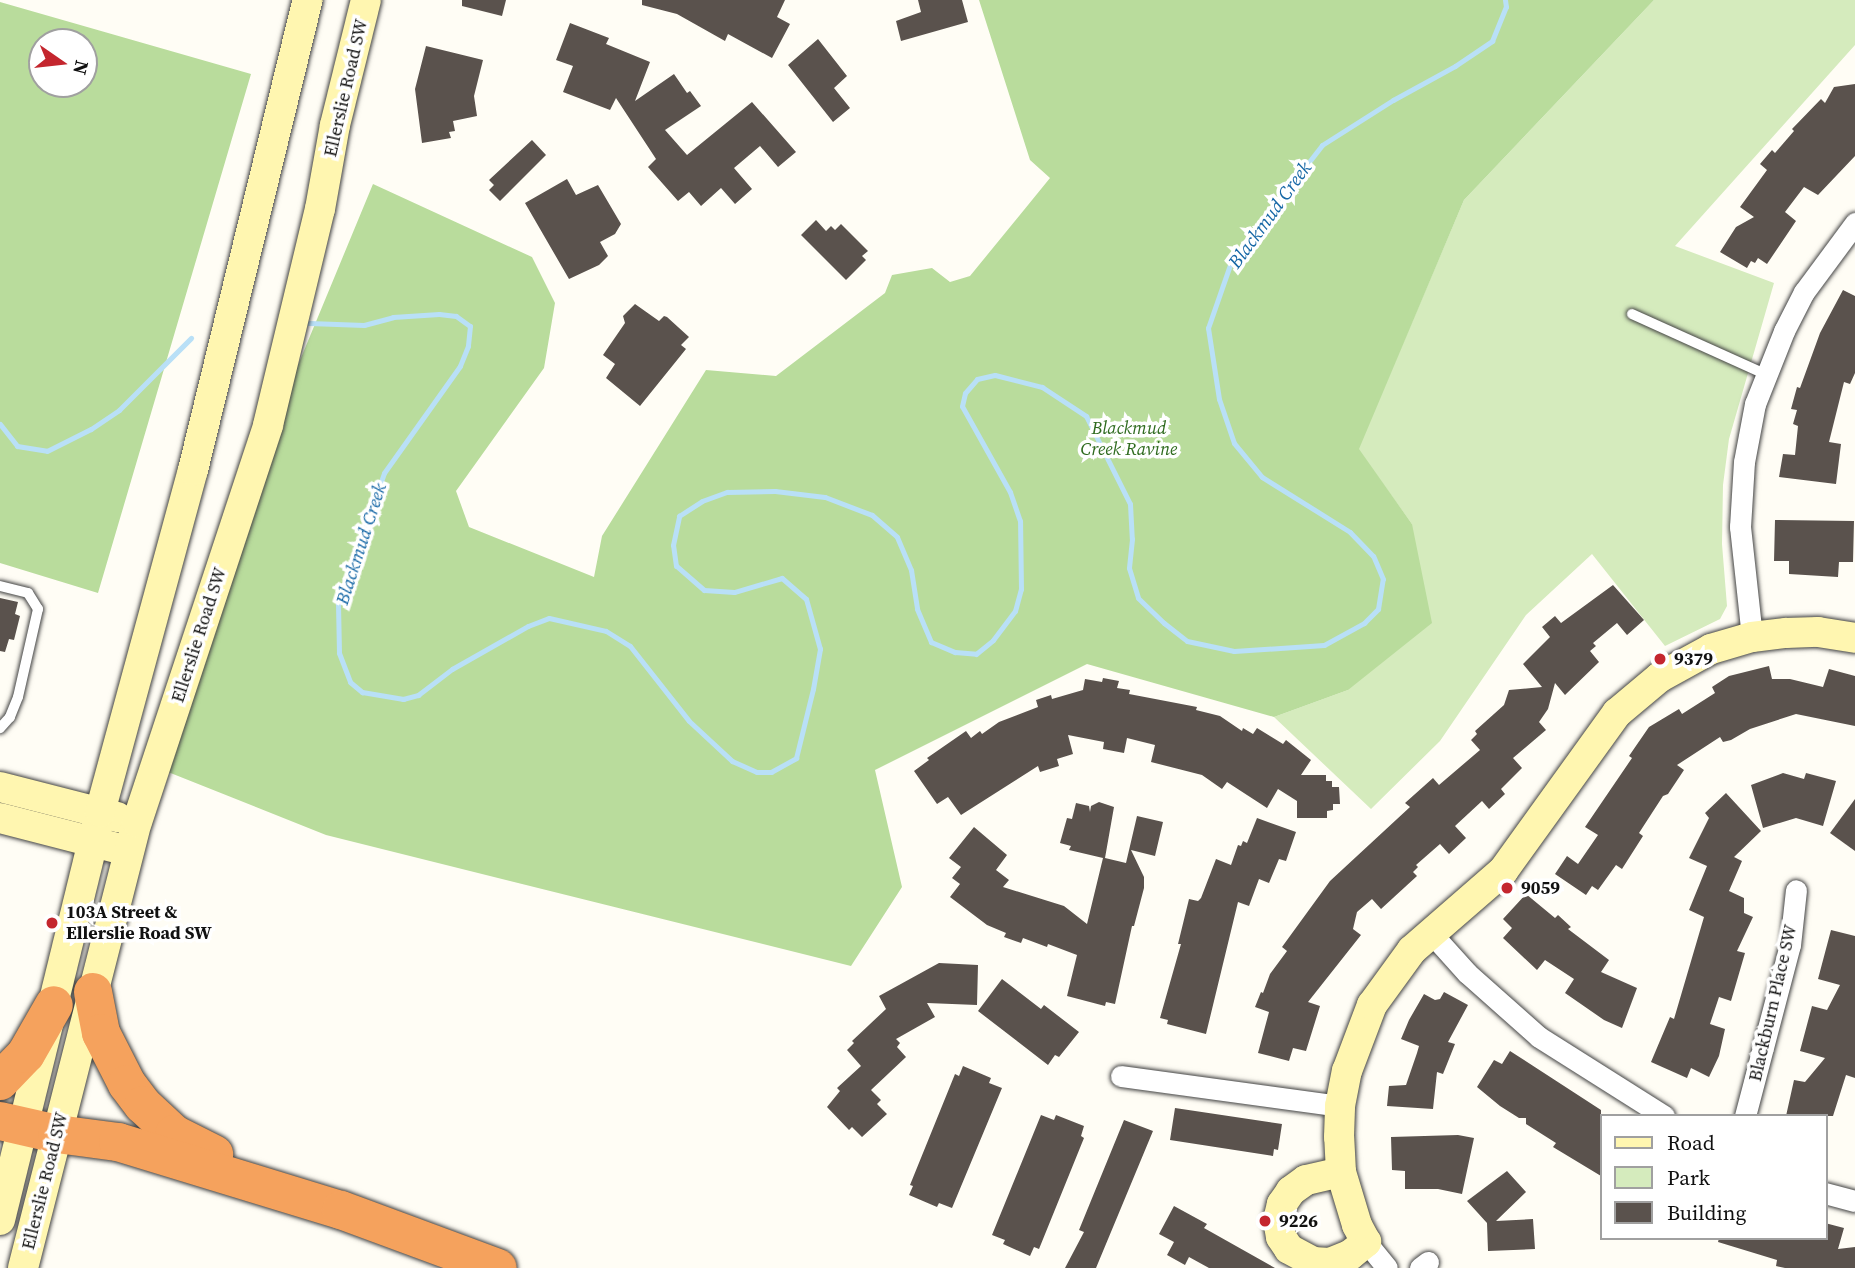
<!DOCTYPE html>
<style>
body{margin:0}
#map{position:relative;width:1855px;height:1268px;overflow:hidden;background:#fffdf5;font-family:"Source Serif 4",serif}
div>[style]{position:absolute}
.green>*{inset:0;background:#d5ebbd}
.forest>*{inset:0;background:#b9dc9c}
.stream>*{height:5px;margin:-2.5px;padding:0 2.5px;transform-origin:2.5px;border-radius:2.5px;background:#b9e0f7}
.building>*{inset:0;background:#5a524d}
.roads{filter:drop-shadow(0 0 2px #444) drop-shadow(0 0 2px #444)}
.lane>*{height:10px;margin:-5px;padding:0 5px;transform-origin:5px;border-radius:5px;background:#fff}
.street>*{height:21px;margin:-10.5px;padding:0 10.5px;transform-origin:10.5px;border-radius:10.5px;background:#fff}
.secondary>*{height:30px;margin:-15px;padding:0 15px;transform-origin:15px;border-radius:15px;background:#fff6b0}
.highway>*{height:38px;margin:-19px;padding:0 19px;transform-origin:19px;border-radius:19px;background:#f5a25d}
.dots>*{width:19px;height:19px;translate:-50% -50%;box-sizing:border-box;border:4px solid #fff;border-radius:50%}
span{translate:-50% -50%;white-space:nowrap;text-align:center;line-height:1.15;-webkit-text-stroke:7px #fff;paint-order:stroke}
.street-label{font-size:18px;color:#111}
.park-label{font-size:18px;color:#2f6b1f;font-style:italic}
.poi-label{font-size:18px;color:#111;font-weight:700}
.left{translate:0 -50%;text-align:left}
.water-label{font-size:19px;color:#1768a6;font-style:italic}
.legend{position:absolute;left:1600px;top:1114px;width:228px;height:126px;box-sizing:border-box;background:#fff;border:2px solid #a0a0a0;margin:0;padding:9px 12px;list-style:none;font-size:21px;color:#111}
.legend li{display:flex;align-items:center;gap:14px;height:35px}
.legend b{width:35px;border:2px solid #a0a0a0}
.north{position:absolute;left:28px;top:28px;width:70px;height:70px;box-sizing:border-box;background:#fff;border:2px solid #a0a0a0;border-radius:50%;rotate:104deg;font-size:19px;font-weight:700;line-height:28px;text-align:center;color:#111}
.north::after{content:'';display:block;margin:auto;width:24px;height:32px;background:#c4262e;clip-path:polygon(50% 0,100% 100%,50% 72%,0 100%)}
</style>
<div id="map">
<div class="green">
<div style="clip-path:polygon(1654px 0,1855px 0,1855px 45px,1675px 246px,1774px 283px,1729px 439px,1723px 485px,1722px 544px,1727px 606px,1720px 619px,1665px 646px,1592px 554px,1526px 615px,1440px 741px,1371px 809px,1274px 717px,1348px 690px,1412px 524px,1358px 449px,1464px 200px)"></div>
</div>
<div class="forest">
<div style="clip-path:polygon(979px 0,1654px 0,1464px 200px,1359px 449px,1412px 524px,1432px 623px,1348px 690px,1274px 717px,1087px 664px,875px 770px,902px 887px,851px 966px,326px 835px,168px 772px,279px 411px,373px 184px,532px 257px,555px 303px,544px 368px,456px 491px,469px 527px,594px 577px,602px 536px,706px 370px,776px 376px,885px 293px,892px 275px,932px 268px,950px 282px,970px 276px,1050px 178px,1030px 160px)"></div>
<div style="clip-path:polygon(evenodd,0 2px,251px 74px,98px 593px,0 563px,0 2px,42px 42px,84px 42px,84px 84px,42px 84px,42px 42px)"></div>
</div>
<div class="stream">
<div style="left:309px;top:323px;width:55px;rotate:2.1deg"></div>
<div style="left:364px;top:325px;width:30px;rotate:-15deg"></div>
<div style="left:393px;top:317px;width:46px;rotate:-3.7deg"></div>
<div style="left:439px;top:314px;width:17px;rotate:7deg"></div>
<div style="left:456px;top:316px;width:17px;rotate:36deg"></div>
<div style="left:470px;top:326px;width:20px;rotate:96deg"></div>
<div style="left:468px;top:346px;width:22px;rotate:112deg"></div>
<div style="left:460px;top:366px;width:131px;rotate:125.4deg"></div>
<div style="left:384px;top:473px;width:139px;rotate:109.3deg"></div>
<div style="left:338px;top:604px;width:49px;rotate:88.8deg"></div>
<div style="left:339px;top:653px;width:31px;rotate:69deg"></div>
<div style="left:350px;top:682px;width:16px;rotate:40deg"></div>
<div style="left:362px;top:692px;width:42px;rotate:9.7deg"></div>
<div style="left:403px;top:699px;width:16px;rotate:-15deg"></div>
<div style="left:418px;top:695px;width:43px;rotate:-37.4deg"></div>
<div style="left:452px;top:669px;width:87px;rotate:-29.5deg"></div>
<div style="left:528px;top:626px;width:22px;rotate:-21deg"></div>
<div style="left:549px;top:618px;width:58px;rotate:12.8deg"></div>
<div style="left:606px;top:631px;width:28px;rotate:32deg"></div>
<div style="left:630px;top:646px;width:95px;rotate:51.8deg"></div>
<div style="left:689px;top:721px;width:59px;rotate:42.9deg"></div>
<div style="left:732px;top:761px;width:27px;rotate:24deg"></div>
<div style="left:757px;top:772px;width:14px"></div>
<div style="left:771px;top:772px;width:29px;rotate:-29deg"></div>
<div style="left:796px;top:758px;width:71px;rotate:-76.2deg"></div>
<div style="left:813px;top:689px;width:41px;rotate:-80.1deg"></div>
<div style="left:820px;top:649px;width:52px;rotate:-105.6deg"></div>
<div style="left:806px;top:599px;width:32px;rotate:-139deg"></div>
<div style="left:782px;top:578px;width:50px;rotate:163.7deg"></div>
<div style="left:734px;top:592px;width:30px;rotate:-176deg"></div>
<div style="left:704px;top:590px;width:37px;rotate:-139deg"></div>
<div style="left:676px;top:566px;width:21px;rotate:-98deg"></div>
<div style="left:673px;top:545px;width:30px;rotate:-78deg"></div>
<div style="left:679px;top:516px;width:27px;rotate:-33deg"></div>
<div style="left:702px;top:501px;width:27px;rotate:-20deg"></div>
<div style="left:727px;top:492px;width:48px;rotate:-1.2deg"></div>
<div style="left:775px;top:491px;width:50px;rotate:6.8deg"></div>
<div style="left:825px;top:497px;width:50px;rotate:21deg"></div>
<div style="left:872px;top:515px;width:33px;rotate:41deg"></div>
<div style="left:897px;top:537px;width:36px;rotate:67deg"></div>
<div style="left:911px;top:570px;width:39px;rotate:81deg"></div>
<div style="left:917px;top:609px;width:36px;rotate:67deg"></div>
<div style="left:931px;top:642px;width:26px;rotate:23deg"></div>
<div style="left:955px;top:652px;width:21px;rotate:5deg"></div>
<div style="left:976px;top:654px;width:22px;rotate:-39deg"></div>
<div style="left:993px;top:640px;width:36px;rotate:-53deg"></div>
<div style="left:1015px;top:611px;width:23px;rotate:-75deg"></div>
<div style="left:1021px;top:589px;width:68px;rotate:-90.8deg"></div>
<div style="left:1020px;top:521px;width:31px;rotate:-109deg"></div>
<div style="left:1010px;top:492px;width:98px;rotate:-119.2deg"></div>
<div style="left:962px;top:406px;width:13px;rotate:-77deg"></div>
<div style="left:965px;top:393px;width:18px;rotate:-49deg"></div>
<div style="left:977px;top:379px;width:18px;rotate:-13deg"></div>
<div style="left:995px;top:375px;width:49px;rotate:14.3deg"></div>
<div style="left:1042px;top:387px;width:53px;rotate:33.4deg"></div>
<div style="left:1086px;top:416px;width:98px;rotate:63.4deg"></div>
<div style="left:1130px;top:504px;width:35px;rotate:87deg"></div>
<div style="left:1132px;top:539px;width:29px;rotate:96deg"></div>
<div style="left:1129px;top:568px;width:31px;rotate:73deg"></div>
<div style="left:1138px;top:598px;width:36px;rotate:44deg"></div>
<div style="left:1164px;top:623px;width:29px;rotate:38deg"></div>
<div style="left:1187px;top:641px;width:48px;rotate:12deg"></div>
<div style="left:1234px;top:651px;width:90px;rotate:-3.8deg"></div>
<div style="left:1324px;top:645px;width:46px;rotate:-28.8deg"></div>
<div style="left:1364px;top:623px;width:20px;rotate:-45deg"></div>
<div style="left:1378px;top:609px;width:30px;rotate:-81deg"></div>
<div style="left:1383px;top:579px;width:25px;rotate:-113deg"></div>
<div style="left:1373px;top:556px;width:33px;rotate:-134deg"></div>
<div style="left:1350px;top:532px;width:104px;rotate:-148deg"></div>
<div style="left:1262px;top:477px;width:44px;rotate:-129.5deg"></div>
<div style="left:1234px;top:443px;width:46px;rotate:-108.8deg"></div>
<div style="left:1219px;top:399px;width:72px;rotate:-98.8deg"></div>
<div style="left:1208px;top:328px;width:70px;rotate:-70.8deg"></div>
<div style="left:1231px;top:262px;width:148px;rotate:-52.1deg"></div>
<div style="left:1322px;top:145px;width:84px;rotate:-32.4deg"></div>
<div style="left:1393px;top:100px;width:71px;rotate:-28.7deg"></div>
<div style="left:1455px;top:66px;width:45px;rotate:-34deg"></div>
<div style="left:1492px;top:41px;width:37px;rotate:-68deg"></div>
<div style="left:1506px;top:7px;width:7px;rotate:-98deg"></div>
<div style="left:0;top:424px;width:28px;rotate:52deg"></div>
<div style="left:17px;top:446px;width:30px;rotate:9deg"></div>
<div style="left:47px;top:451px;width:49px;rotate:-26.6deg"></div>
<div style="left:91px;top:429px;width:34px;rotate:-34deg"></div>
<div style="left:119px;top:410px;width:102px;rotate:-45deg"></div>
</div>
<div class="building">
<div style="clip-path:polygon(462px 0,506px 0,502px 16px,462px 6px)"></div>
<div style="clip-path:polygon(642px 0,785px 0,777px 17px,790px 24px,772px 58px,728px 34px,725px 41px,677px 14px,642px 5px)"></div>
<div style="clip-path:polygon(918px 0,962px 0,968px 22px,901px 41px,896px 21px,921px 12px)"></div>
<div style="clip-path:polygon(570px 23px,609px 38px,606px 44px,650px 62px,635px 101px,674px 74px,687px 93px,690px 91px,701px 106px,665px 130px,687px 155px,752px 102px,796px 152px,778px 167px,760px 146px,734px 168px,752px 189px,735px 204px,721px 188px,701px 206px,689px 192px,678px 201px,648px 167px,656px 159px,616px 98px,610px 110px,563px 92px,573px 66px,556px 60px)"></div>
<div style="clip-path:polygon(818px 39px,847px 76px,834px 88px,850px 108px,833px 122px,788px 65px)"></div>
<div style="clip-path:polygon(426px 46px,483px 60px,474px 96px,477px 116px,453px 121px,455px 131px,449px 132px,451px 138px,422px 143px,415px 89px)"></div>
<div style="clip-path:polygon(1855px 84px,1855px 156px,1818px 195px,1804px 187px,1785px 212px,1796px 221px,1767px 264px,1758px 258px,1755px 263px,1751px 261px,1747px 268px,1720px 252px,1736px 227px,1754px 217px,1740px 207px,1767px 170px,1760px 164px,1772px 150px,1775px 153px,1794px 131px,1792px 129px,1821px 99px,1825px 103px,1834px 87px)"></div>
<div style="clip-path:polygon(532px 140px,546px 155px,500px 201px,489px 190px,494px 185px,489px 180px)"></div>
<div style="clip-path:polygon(567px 179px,576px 195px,598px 185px,621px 224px,615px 234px,600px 242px,608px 256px,599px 265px,569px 279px,525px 203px)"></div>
<div style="clip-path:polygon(816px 220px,826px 231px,831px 226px,835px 230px,841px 224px,868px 251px,862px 256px,866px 260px,846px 280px,801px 235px)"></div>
<div style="clip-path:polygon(1843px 290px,1855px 296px,1855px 373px,1850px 384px,1844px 382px,1829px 442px,1841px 444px,1836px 484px,1779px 477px,1783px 454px,1795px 455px,1798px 426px,1793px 424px,1797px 410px,1791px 409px,1797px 387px,1800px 388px,1820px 333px)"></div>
<div style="clip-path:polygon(635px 304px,659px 321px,664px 316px,667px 317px,689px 337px,681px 345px,686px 349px,640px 406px,606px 378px,615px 364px,603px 355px,625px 323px,623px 316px)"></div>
<div style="clip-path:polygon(1775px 520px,1854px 521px,1853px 562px,1839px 562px,1838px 577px,1789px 574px,1789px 561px,1774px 561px)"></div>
<div style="clip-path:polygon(1613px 585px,1644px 620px,1627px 635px,1617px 623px,1593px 643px,1596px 646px,1590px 651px,1599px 662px,1565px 695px,1555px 683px,1548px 709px,1539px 722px,1546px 730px,1513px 758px,1522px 768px,1501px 789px,1505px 794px,1489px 809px,1482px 801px,1455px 826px,1466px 838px,1449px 854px,1440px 844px,1416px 865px,1418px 867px,1413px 872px,1417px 876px,1381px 909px,1372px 899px,1357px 912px,1353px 929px,1361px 935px,1308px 1002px,1320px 1006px,1306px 1051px,1293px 1048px,1289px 1061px,1258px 1053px,1269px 1012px,1255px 1007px,1261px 992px,1263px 993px,1270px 974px,1287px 951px,1282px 947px,1330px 881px,1410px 807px,1405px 803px,1433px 778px,1439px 785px,1480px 750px,1471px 740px,1477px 734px,1475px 731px,1504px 705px,1509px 690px,1542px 687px,1523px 664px,1550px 637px,1542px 627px,1555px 616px,1561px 623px)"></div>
<div style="clip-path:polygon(0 598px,18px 602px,15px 614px,20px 616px,14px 640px,9px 639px,5px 652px,0 651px)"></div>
<div style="clip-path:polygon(1769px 666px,1772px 679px,1790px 679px,1823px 687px,1829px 669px,1855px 676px,1855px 726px,1796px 714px,1750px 729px,1731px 740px,1723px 742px,1720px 737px,1677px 765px,1684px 770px,1668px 794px,1663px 796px,1639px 833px,1643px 836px,1622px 869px,1616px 865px,1598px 890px,1592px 886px,1586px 895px,1555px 874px,1567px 856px,1578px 864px,1598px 835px,1585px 827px,1632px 758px,1629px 756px,1649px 727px,1679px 709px,1682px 714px,1715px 693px,1712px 687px,1729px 676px)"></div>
<div style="clip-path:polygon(1103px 678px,1119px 681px,1117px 688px,1130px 690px,1129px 694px,1197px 707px,1196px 710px,1220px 716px,1242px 731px,1243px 728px,1253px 734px,1257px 728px,1283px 744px,1286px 740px,1311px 760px,1301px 775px,1326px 775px,1326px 781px,1332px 781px,1332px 787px,1339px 787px,1340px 804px,1333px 804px,1333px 810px,1327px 811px,1327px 818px,1297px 818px,1297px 801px,1278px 789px,1267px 808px,1227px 782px,1222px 789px,1202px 775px,1151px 762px,1155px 745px,1127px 738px,1124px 753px,1103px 749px,1104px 742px,1068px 735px,1073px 754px,1057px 759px,1059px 766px,1040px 772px,1038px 766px,961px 815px,948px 797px,937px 804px,914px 771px,929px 760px,927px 758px,966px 731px,971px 738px,980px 731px,982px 734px,999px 722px,1038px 707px,1036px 700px,1051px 695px,1052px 699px,1083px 690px,1085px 679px,1102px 682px)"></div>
<div style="clip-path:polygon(1783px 773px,1804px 779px,1806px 773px,1836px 781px,1823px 826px,1796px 818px,1763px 828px,1751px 785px)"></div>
<div style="clip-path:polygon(1726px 793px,1761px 831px,1734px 857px,1742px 861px,1729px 891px,1744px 898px,1744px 913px,1753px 917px,1737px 951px,1745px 953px,1731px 1001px,1719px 997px,1710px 1024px,1725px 1029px,1719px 1056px,1709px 1077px,1691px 1068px,1687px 1078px,1651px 1062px,1670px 1017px,1674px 1019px,1704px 917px,1689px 910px,1707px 866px,1689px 858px,1709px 818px,1705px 813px)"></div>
<div style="clip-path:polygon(1855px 799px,1855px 851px,1830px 833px)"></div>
<div style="clip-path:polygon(1099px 802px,1114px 807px,1105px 858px,1126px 863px,1137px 816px,1163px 822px,1155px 856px,1131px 850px,1144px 877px,1144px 888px,1134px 926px,1132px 926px,1115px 1004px,1106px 1002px,1105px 1006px,1067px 996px,1077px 955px,1048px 944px,1047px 947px,1023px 938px,1021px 943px,1004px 937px,1006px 933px,987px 925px,950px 897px,960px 884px,952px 878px,961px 867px,949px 858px,974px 827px,1007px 855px,996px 870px,1009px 880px,1003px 887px,1064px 906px,1087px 924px,1103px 858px,1069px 850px,1071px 846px,1060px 843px,1067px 818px,1072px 819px,1076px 803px,1089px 806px,1090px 812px,1091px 806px)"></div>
<div style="clip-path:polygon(1257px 818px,1296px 832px,1286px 861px,1279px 859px,1269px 883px,1259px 879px,1249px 906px,1238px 902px,1206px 1034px,1167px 1024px,1168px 1020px,1160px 1018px,1181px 944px,1178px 944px,1189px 899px,1198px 901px,1201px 898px,1216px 859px,1231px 865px,1238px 845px,1241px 846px,1243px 841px,1247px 843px)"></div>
<div style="clip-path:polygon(1526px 894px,1555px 918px,1558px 915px,1571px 927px,1568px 929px,1609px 960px,1601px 972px,1637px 988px,1622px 1028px,1604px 1020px,1565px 993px,1574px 979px,1545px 960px,1537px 970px,1503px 938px,1512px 928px,1503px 919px)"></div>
<div style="clip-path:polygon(1831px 930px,1855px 936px,1855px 1078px,1846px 1075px,1833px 1116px,1786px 1116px,1794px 1080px,1805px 1082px,1825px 1058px,1800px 1051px,1812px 1006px,1827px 1010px,1840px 985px,1818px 979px)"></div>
<div style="clip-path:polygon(939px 963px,978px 965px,977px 1005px,927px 1003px,935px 1017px,896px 1039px,900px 1043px,897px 1047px,906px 1057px,871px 1090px,881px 1100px,877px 1104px,887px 1114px,862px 1137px,852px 1127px,849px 1130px,827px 1107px,840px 1091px,837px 1088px,861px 1066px,847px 1050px,854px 1043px,852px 1041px,886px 1009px,879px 996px)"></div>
<div style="clip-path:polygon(1002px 979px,1041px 1009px,1044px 1005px,1079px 1032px,1059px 1057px,1055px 1055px,1048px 1065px,978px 1011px)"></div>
<div style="clip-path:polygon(1444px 992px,1468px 1005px,1448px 1042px,1455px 1044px,1443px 1074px,1437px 1072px,1433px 1109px,1387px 1106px,1389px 1086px,1406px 1085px,1417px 1053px,1419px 1046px,1401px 1039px,1409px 1020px,1424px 994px,1435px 1000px,1440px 999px)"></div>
<div style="clip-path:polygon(1510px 1051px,1601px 1110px,1601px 1176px,1553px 1147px,1556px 1143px,1526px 1124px,1526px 1118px,1519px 1118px,1500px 1106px,1477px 1087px,1494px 1060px,1502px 1064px)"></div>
<div style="clip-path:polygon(963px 1066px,991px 1078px,989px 1083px,1002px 1088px,952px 1208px,939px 1203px,937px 1207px,909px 1195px,913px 1186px,910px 1185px,955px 1074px,959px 1076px)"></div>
<div style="clip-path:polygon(1175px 1108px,1282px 1124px,1278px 1150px,1274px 1149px,1273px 1156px,1170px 1140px)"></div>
<div style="clip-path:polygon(1041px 1115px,1054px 1120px,1056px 1115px,1084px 1126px,1081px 1136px,1084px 1138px,1039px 1249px,1034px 1247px,1030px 1256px,1003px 1244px,1005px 1240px,992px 1235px)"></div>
<div style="clip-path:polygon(1124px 1120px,1153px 1131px,1096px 1268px,1065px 1268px,1084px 1232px,1079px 1230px)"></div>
<div style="clip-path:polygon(1458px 1135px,1474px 1138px,1462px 1194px,1438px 1189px,1405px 1189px,1405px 1171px,1392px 1170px,1391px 1137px)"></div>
<div style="clip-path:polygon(1507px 1171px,1526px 1192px,1496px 1221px,1533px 1219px,1535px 1249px,1488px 1251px,1487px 1223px,1467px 1201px)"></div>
<div style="clip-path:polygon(1174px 1206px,1207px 1224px,1204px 1228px,1275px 1268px,1209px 1268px,1189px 1257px,1185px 1265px,1167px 1255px,1174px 1242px,1159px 1234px)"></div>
<div style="clip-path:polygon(1825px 1223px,1844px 1228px,1838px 1249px,1855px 1247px,1855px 1268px,1785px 1268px,1776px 1266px,1777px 1260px,1718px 1242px,1719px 1238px,1825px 1238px)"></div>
</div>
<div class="roads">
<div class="lane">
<div style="left:1632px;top:314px;width:146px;rotate:24.3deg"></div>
<div style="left:0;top:586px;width:29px;rotate:14deg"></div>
<div style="left:28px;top:593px;width:19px;rotate:58deg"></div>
<div style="left:38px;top:609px;width:90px;rotate:102.8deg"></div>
<div style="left:18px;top:697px;width:22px;rotate:112deg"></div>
<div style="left:10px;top:717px;width:15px;rotate:132deg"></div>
</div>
<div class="street">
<div style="left:1752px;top:637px;width:111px;rotate:-96.2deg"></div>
<div style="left:1740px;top:527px;width:65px;rotate:-86.5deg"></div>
<div style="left:1744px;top:462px;width:59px;rotate:-79.3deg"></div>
<div style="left:1755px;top:404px;width:79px;rotate:-68.3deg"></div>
<div style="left:1784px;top:331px;width:44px;rotate:-62.9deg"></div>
<div style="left:1804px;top:292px;width:86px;rotate:-53.5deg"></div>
<div style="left:1431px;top:933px;width:54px;rotate:48deg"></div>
<div style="left:1467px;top:973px;width:96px;rotate:41.6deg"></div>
<div style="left:1539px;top:1037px;width:148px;rotate:32.3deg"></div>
<div style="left:1121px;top:1076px;width:221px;rotate:7.8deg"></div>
<div style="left:1745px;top:1116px;width:177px;rotate:-75.3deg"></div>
<div style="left:1790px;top:945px;width:55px;rotate:-83.8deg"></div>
<div style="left:1825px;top:1193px;width:31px;rotate:15deg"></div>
<div style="left:1366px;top:1242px;width:33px;rotate:51deg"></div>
<div style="left:1420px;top:1268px;width:10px;rotate:-37deg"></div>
</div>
<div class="secondary">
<div style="left:0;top:787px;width:121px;rotate:14.4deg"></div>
<div style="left:0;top:818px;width:117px;rotate:14.4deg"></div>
<div style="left:1341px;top:1172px;width:36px;rotate:167deg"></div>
<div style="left:1306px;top:1180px;width:19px;rotate:144deg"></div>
<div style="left:1291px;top:1191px;width:16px;rotate:125deg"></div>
<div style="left:1282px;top:1204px;width:16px;rotate:104deg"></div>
<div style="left:1278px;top:1220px;width:17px;rotate:80deg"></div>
<div style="left:1281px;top:1237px;width:14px;rotate:56deg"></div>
<div style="left:1289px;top:1249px;width:27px;rotate:28deg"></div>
<div style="left:1313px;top:1262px;width:17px;rotate:3deg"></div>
<div style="left:1330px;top:1263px;width:22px;rotate:-22deg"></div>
<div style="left:1350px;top:1255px;width:21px;rotate:-39deg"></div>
<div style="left:1366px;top:1242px;width:19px;rotate:-118deg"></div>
<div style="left:1357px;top:1225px;width:55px;rotate:-106.8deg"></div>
<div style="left:1341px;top:1172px;width:35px;rotate:-93deg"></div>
<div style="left:1339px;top:1137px;width:31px;rotate:-88deg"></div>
<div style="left:1340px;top:1106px;width:36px;rotate:-79deg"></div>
<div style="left:1347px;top:1071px;width:71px;rotate:-69.3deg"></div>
<div style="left:1372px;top:1005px;width:68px;rotate:-54deg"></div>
<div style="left:1412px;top:950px;width:121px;rotate:-41deg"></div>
<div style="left:1503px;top:871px;width:195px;rotate:-54.2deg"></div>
<div style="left:1617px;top:713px;width:56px;rotate:-39.9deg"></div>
<div style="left:1660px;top:677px;width:58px;rotate:-28.8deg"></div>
<div style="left:1711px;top:649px;width:43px;rotate:-16.3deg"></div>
<div style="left:1752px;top:637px;width:34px;rotate:-7deg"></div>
<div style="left:1786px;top:633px;width:32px;rotate:-2deg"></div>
<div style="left:1818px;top:632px;width:37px;rotate:9deg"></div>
<div style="left:0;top:1220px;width:420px;rotate:-76.2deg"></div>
<div style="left:100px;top:812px;width:354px;rotate:-74.8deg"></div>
<div style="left:193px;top:470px;width:484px;rotate:-76.3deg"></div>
<div style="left:23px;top:1268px;width:460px;rotate:-75.7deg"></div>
<div style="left:137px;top:822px;width:418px;rotate:-71.7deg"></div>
<div style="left:268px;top:425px;width:222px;rotate:-76.5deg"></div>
<div style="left:320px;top:209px;width:85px;rotate:-79.9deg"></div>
<div style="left:335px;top:125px;width:129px;rotate:-76.1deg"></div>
</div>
<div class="highway">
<div style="left:93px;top:992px;width:42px;rotate:79deg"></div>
<div style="left:101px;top:1033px;width:57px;rotate:63deg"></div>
<div style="left:127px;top:1084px;width:26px;rotate:53deg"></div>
<div style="left:143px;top:1105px;width:42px;rotate:43.1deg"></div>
<div style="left:174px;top:1134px;width:45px;rotate:26.6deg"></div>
<div style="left:0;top:1081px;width:37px;rotate:-46deg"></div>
<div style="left:26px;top:1054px;width:56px;rotate:-60.3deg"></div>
<div style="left:0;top:1121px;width:58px;rotate:12.8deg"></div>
<div style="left:57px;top:1134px;width:62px;rotate:7.5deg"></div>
<div style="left:118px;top:1142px;width:233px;rotate:17deg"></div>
<div style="left:341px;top:1210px;width:167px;rotate:20.3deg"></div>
</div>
</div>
<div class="dots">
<div style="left:1660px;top:659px;background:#c4262e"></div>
<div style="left:1507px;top:888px;background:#c4262e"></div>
<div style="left:52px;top:923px;background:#c4262e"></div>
<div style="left:1265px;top:1221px;background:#c4262e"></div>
</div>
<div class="street-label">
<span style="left:346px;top:88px;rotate:-77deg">Ellerslie Road SW</span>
<span style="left:199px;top:635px;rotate:-72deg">Ellerslie Road SW</span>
<span style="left:1773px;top:1003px;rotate:-77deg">Blackburn Place SW</span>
<span style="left:45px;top:1181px;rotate:-76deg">Ellerslie Road SW</span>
</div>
<div class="park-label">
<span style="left:1129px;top:439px">Blackmud<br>Creek Ravine</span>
</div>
<div class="poi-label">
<span class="left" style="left:1674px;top:659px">9379</span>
<span class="left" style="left:1521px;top:888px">9059</span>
<span class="left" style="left:66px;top:923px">103A Street &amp;<br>Ellerslie Road SW</span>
<span class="left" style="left:1279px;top:1221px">9226</span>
</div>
<div class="water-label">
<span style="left:1270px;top:215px;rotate:-54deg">Blackmud Creek</span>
<span style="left:361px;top:544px;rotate:-72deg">Blackmud Creek</span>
</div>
<ul class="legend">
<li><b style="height:9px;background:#fff6b0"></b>Road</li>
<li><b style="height:19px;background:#d5ebbd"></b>Park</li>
<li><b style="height:19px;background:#5a524d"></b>Building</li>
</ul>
<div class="north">N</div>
</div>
